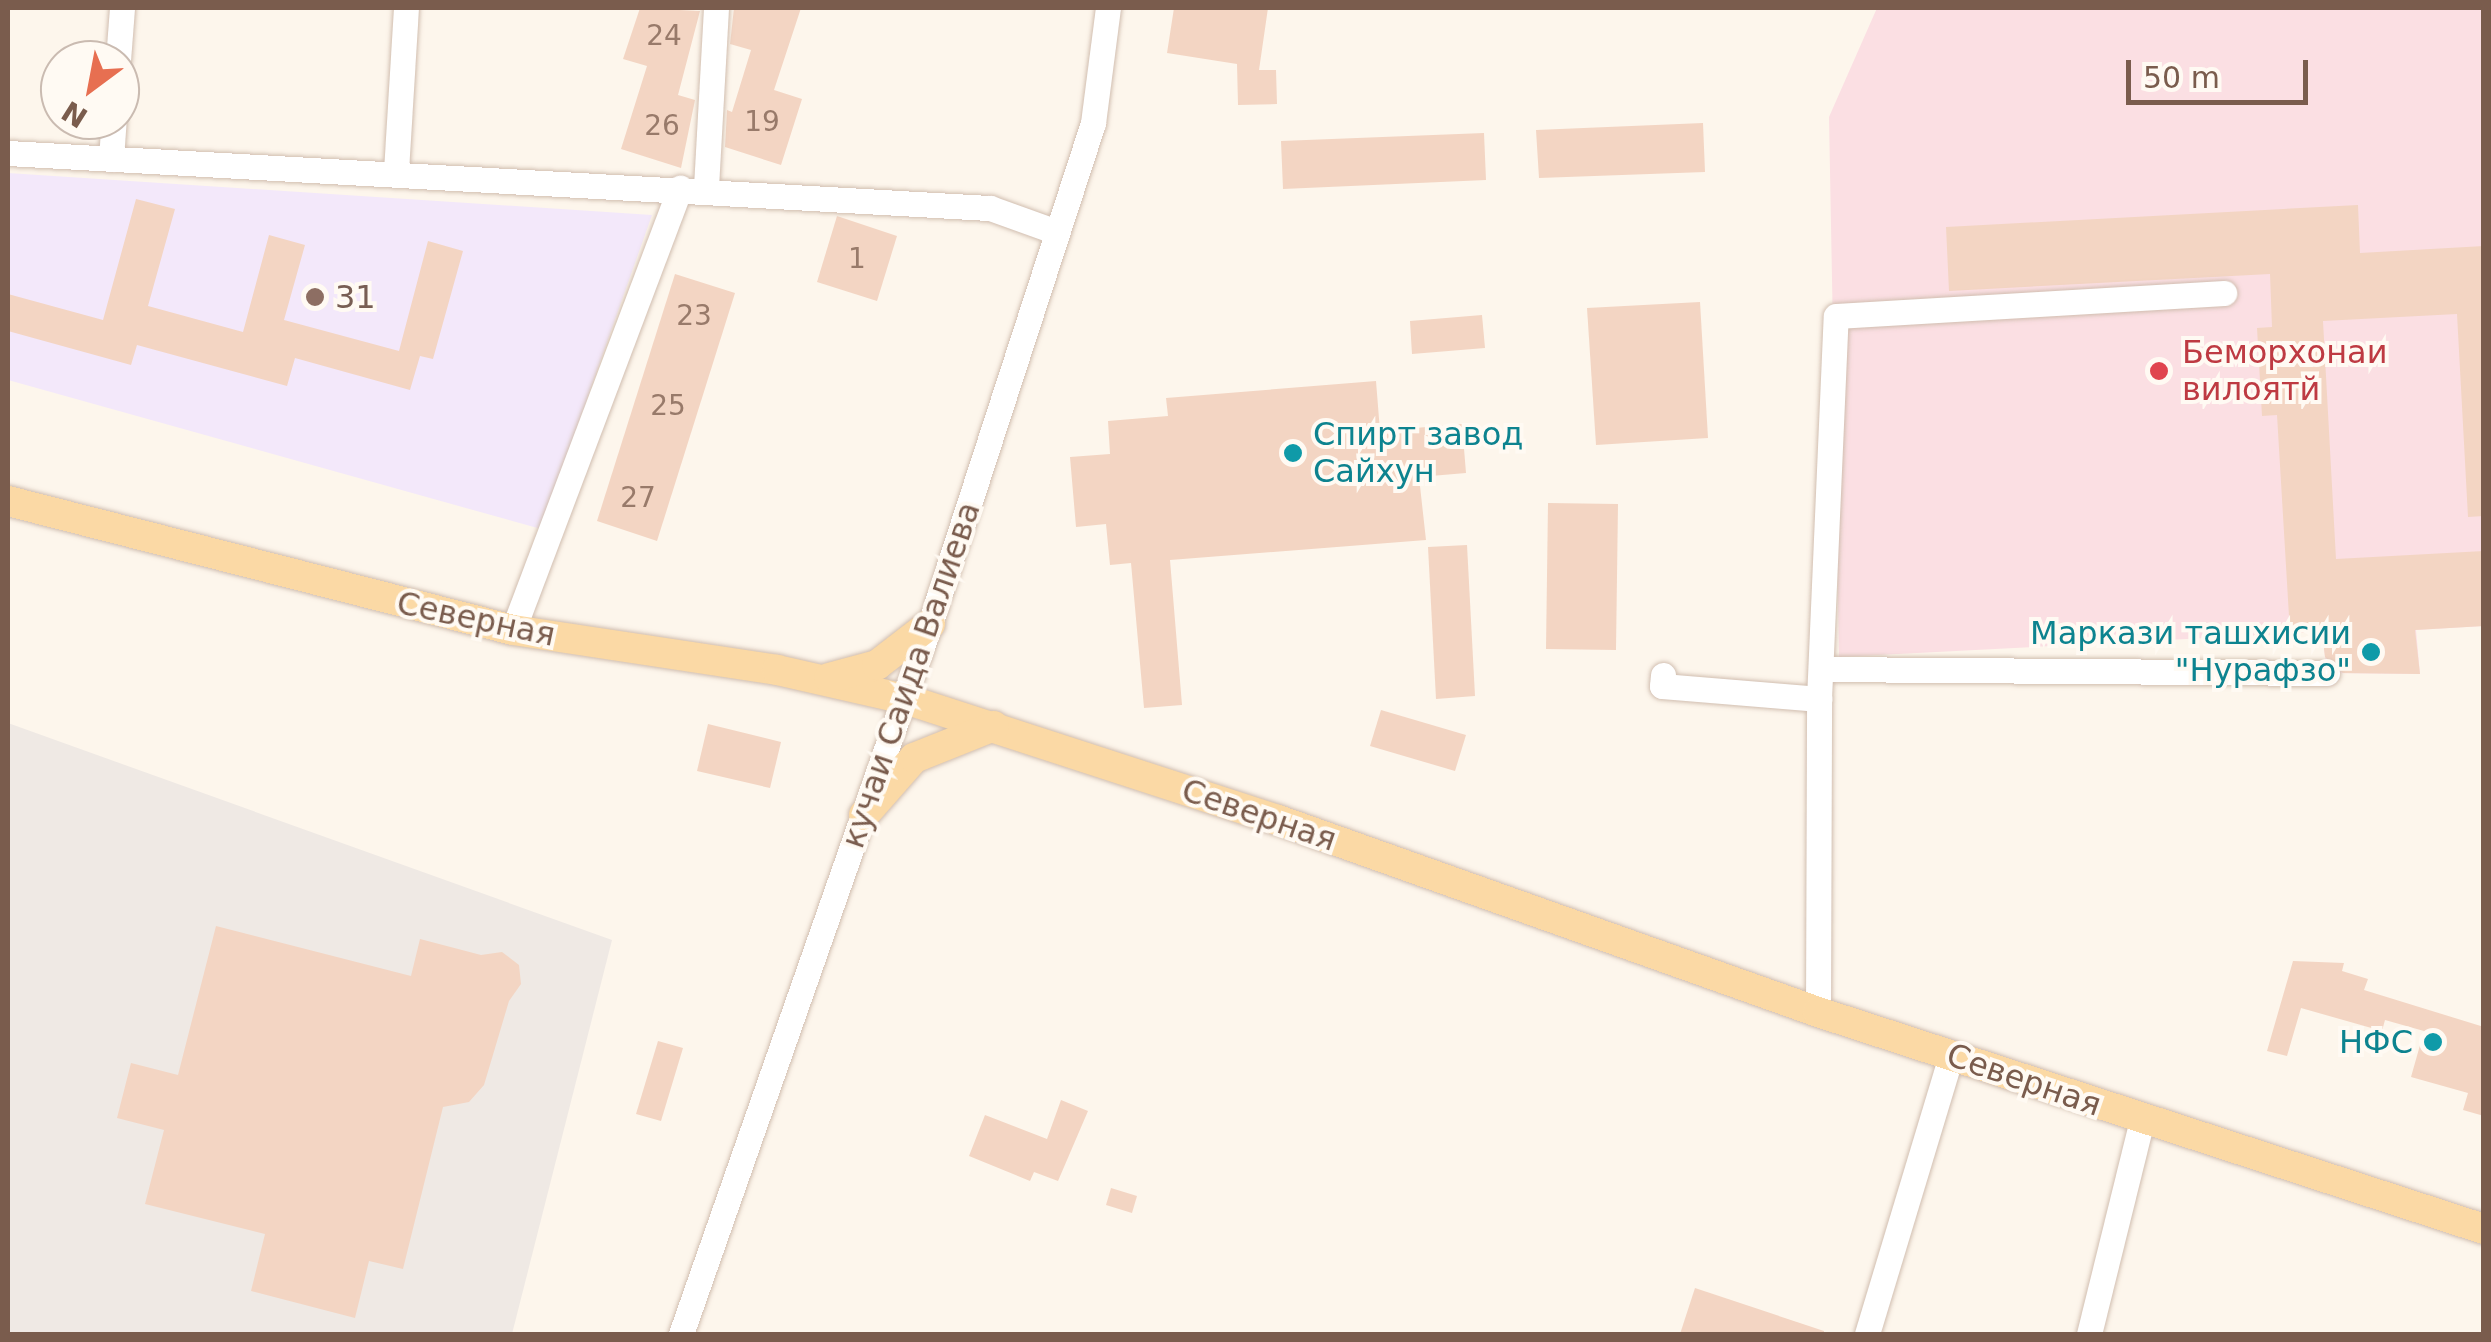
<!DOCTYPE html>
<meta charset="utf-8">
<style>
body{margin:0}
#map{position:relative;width:2491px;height:1342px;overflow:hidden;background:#fdf6ec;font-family:"DejaVu Sans",sans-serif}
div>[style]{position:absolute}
.industrial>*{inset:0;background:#efe9e4}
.education>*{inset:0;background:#f3e8fa}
.medical>*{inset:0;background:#fbdfe3}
.building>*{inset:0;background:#f3d5c3}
.roads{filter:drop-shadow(0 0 2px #d1beb0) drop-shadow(0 0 2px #d1beb0)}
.minor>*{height:25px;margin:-12.5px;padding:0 12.5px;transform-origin:12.5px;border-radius:12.5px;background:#fff}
.major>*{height:30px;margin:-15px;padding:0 15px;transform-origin:15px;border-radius:15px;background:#fbd9a5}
.dots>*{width:28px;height:28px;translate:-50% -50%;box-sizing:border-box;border:5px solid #fffaf3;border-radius:50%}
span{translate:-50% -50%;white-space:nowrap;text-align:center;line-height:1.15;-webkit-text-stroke:8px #fffaf3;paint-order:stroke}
.number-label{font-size:28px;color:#987a6a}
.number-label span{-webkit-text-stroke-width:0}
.education-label{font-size:32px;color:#785e54}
.left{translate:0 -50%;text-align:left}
.health-label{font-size:32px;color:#be3a42}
.culture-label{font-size:32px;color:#0d838f}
.right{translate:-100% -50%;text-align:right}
.street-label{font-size:32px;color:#7a5c4d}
.frame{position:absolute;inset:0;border:10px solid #7a5c4d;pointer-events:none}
.north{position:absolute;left:40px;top:40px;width:100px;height:100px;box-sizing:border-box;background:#fffaf3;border:2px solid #cabbb1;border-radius:50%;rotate:212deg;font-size:28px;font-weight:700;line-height:40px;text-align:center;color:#7a5c4d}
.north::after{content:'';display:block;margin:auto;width:35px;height:45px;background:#e76f51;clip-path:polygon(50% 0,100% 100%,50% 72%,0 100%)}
.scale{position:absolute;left:2126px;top:60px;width:182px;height:45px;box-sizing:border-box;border:5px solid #7a5c4d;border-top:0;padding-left:12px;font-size:30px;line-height:35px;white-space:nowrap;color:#7a5c4d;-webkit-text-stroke:8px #fffaf3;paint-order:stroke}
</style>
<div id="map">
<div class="industrial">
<div style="clip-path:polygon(8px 723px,612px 940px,512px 1334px,8px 1334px)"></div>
</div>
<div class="education">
<div style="clip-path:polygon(8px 173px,652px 215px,541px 529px,8px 380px)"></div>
</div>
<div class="medical">
<div style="clip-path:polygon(1877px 8px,2483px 8px,2483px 626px,2416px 630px,2420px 674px,2327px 673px,2322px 632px,1839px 657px,1829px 117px)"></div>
</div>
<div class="building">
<div style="clip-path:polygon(640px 8px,700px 11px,678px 95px,695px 100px,681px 168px,621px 149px,647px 66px,623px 59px)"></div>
<div style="clip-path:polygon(734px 8px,801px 8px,774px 90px,802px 99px,781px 165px,725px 147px,727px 110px,732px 112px,751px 50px,730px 44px)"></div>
<div style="clip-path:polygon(1174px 8px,1268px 8px,1259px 70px,1276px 70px,1277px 104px,1238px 105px,1237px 64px,1167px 53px)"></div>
<div style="clip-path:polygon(1703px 123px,1705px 172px,1539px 178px,1536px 130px)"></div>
<div style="clip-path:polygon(1484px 133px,1486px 180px,1283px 189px,1281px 141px)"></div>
<div style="clip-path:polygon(136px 199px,175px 209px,148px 306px,243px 332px,269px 235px,305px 245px,284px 320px,399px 351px,428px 241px,463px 251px,433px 359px,420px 356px,410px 390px,295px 358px,287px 386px,137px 345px,131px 365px,8px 331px,8px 294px,103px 320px)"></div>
<div style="clip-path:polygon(2358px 205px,2360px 253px,2484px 246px,2484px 516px,2468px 517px,2457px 314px,2323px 321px,2336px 559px,2484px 551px,2484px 626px,2415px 630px,2420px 674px,2343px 673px,2325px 657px,2322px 632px,2290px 633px,2277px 415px,2262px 416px,2257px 328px,2272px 327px,2270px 274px,1949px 291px,1946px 227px)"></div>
<div style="clip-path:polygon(837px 216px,897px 236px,877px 301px,817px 282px)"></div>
<div style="clip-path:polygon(675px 274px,735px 293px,657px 541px,597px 521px)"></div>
<div style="clip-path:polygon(1700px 302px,1708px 438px,1596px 445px,1587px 308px)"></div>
<div style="clip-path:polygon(1482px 315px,1485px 348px,1412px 354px,1410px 321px)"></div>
<div style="clip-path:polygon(1376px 381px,1380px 431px,1462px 424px,1466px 473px,1419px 477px,1426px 540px,1170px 560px,1182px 705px,1144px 708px,1131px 563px,1110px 565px,1106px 524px,1076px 527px,1070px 457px,1110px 454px,1108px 421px,1168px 416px,1166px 398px)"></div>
<div style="clip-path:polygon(1548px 503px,1618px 504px,1616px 650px,1546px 649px)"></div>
<div style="clip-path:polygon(1467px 545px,1475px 696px,1436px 699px,1428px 547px)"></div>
<div style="clip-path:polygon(1381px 710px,1466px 735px,1455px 771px,1370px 746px)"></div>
<div style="clip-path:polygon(708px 724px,781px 742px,770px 788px,697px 771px)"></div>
<div style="clip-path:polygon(216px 926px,411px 976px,420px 939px,481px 955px,502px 952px,519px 965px,521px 984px,509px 1001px,484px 1085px,469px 1102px,443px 1107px,403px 1269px,369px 1261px,355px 1318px,251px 1291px,265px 1234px,145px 1204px,164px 1130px,117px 1118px,131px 1063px,178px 1075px)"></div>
<div style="clip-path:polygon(2293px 961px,2344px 963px,2342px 971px,2368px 979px,2364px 990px,2484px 1027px,2484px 1116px,2463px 1110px,2468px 1093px,2411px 1077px,2424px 1031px,2385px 1020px,2382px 1031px,2301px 1008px,2287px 1056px,2267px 1051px)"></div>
<div style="clip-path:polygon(658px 1041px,683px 1048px,661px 1121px,636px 1114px)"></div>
<div style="clip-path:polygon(1061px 1100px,1088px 1111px,1058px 1181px,1034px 1172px,1030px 1181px,969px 1156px,985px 1115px,1047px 1139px)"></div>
<div style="clip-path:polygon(1111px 1188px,1137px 1196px,1132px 1213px,1106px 1205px)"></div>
<div style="clip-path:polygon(1695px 1288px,1824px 1331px,1824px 1334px,1680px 1334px)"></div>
</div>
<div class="roads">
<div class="minor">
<div style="left:118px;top:60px;width:52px;rotate:-85.6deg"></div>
<div style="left:8px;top:153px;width:984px;rotate:3.21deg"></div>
<div style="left:990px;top:208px;width:71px;rotate:19.7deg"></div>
<div style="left:111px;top:159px;width:39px;rotate:-86deg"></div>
<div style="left:396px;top:171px;width:163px;rotate:-86.5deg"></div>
<div style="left:706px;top:187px;width:179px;rotate:-86.8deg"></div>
<div style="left:513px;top:630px;width:473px;rotate:-69.3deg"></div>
<div style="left:1821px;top:669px;width:506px;rotate:0.45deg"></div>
<div style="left:1663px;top:675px;width:11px;rotate:95deg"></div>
<div style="left:1662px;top:686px;width:158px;rotate:4.7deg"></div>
<div style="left:1818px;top:1012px;width:313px;rotate:-89.8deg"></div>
<div style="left:1819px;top:699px;width:383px;rotate:-87.5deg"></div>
<div style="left:1836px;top:316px;width:389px;rotate:-3.4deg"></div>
<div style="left:681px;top:1334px;width:752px;rotate:-70.67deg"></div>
<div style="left:930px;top:624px;width:527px;rotate:-71.98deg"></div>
<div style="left:1093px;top:123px;width:116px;rotate:-82.6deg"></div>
<div style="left:1867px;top:1334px;width:291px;rotate:-73.2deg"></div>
<div style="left:2089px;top:1334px;width:220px;rotate:-76.1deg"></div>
</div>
<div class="major">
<div style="left:8px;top:501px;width:521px;rotate:14.33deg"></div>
<div style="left:513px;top:630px;width:267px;rotate:8.6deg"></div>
<div style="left:777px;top:670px;width:131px;rotate:12.8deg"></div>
<div style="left:905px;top:699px;width:392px;rotate:18deg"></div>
<div style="left:1278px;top:820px;width:573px;rotate:19.57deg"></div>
<div style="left:1818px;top:1012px;width:700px;rotate:18.05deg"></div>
<div style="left:829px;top:678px;width:50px;rotate:-15.2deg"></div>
<div style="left:877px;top:665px;width:67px;rotate:-37.7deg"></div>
<div style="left:864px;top:815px;width:76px;rotate:-48.7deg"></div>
<div style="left:914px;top:758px;width:86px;rotate:-21.8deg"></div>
</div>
</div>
<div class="dots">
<div style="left:315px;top:297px;background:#8d6e63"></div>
<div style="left:2159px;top:371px;background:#e0444e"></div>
<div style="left:1293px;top:453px;background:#0f9aa8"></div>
<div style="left:2371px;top:652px;background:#0f9aa8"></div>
<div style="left:2433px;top:1042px;background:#0f9aa8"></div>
</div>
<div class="number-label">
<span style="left:664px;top:36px">24</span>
<span style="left:762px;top:122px">19</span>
<span style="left:662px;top:126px">26</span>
<span style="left:857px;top:259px">1</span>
<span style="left:694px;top:316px">23</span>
<span style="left:668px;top:406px">25</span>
<span style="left:638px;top:498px">27</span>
</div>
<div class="education-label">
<span class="left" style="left:335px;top:297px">31</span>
</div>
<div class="health-label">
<span class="left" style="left:2182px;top:371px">Беморхонаи<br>вилоятй</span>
</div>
<div class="culture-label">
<span class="left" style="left:1313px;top:453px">Спирт завод<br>Сайхун</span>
<span class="right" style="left:2351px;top:652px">Маркази ташхисии<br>"Нурафзо"</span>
<span class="right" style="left:2413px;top:1042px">НФС</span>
</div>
<div class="street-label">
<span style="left:476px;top:619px;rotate:12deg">Северная</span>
<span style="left:911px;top:675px;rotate:-71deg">кучаи Саида Валиева</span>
<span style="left:1259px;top:815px;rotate:19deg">Северная</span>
<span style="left:2024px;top:1080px;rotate:19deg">Северная</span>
</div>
<div class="frame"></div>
<div class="north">N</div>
<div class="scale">50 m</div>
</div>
